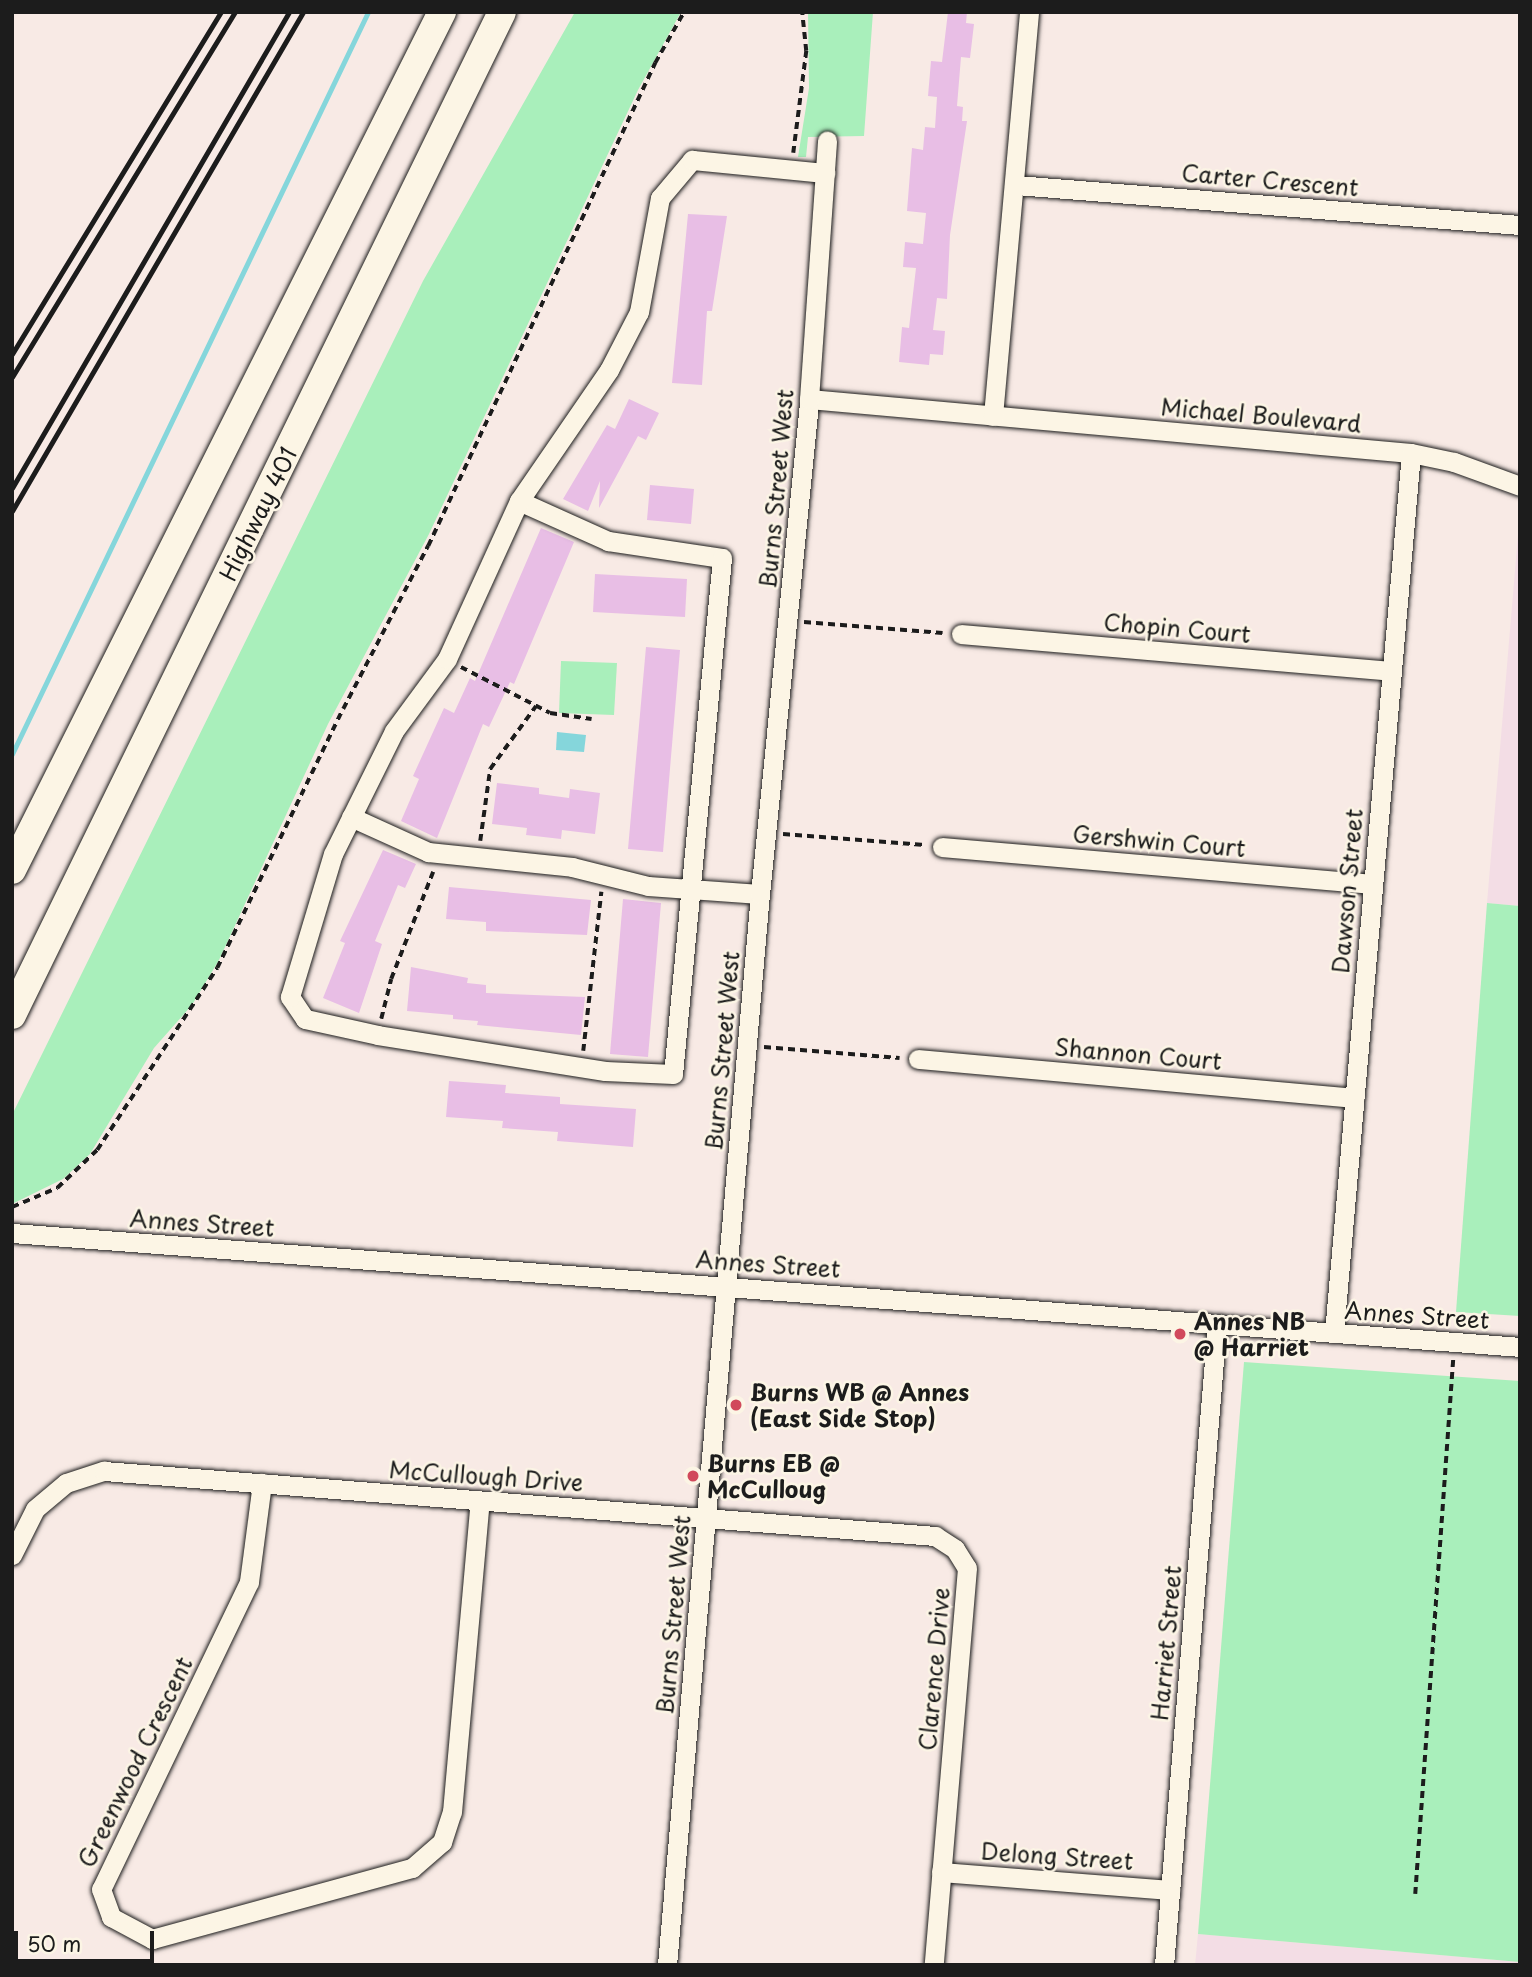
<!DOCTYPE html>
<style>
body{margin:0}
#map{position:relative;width:1532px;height:1977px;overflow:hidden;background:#f8eae5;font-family:"Playpen Sans",sans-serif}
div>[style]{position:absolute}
.built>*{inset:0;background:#f3dde5}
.green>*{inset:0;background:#a9efbb}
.water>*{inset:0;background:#85d6db}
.stream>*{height:5px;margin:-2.5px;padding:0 2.5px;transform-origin:2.5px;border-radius:2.5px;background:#85d6db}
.building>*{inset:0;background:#e8bee5}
.path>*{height:3.5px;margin-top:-1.75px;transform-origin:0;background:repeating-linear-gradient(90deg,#1c1c1c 0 7px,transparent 0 12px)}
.roads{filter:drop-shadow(0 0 2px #1c1c1c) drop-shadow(0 0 2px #1c1c1c)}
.minor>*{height:19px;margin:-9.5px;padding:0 9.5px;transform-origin:9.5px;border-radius:9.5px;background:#fcf5e5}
.highway>*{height:28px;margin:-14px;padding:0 14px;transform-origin:14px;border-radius:14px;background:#fcf5e5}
.rail>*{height:5px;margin:-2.5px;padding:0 2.5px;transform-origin:2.5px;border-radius:2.5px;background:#1c1c1c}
.dots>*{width:19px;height:19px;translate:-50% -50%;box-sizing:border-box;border:4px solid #fcf5e5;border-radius:50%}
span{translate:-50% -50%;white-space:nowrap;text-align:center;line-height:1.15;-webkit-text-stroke:5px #fcf5e5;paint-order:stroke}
.street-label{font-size:23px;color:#1c1c1c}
.poi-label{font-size:23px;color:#1c1c1c;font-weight:700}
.left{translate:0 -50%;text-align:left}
.frame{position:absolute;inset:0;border:14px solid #1c1c1c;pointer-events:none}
.scale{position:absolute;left:14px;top:1931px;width:140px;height:32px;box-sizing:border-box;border:4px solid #1c1c1c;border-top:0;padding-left:9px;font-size:21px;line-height:24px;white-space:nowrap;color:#1c1c1c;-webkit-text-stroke:5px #fcf5e5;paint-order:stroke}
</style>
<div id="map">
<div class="built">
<div style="clip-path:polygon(1519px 523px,1520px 523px,1520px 906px,1487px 903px)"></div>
<div style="clip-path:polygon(1198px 1934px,1520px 1962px,1520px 1965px,1195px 1965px)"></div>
</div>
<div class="green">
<div style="clip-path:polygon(575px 12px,681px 12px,638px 90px,429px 534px,328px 724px,219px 960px,192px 1005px,154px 1048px,90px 1154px,63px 1179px,12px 1204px,12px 1115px,423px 281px)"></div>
<div style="clip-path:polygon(808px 12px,873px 12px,864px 136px,808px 137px,806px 157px,798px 157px,809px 88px)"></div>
<div style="clip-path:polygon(561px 661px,617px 663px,614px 715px,559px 713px)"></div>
<div style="clip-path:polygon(1487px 903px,1520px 906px,1520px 1316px,1456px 1312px)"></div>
<div style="clip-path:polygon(1244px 1362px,1520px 1381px,1520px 1962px,1198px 1934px)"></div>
</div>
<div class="water">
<div style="clip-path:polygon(557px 732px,586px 735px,584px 752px,556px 750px)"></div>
</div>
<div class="stream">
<div style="left:12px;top:754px;width:823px;rotate:-64.37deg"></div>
</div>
<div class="building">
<div style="clip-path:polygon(948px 12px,967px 12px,966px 23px,974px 24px,970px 58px,961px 57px,957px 106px,963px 107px,962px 121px,967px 121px,950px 235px,947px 299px,937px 298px,933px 330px,945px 331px,943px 355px,930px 354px,929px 365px,899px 362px,902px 327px,909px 328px,916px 268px,903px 267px,905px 242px,923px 244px,926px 213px,907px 211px,912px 148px,923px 150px,925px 127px,935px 128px,937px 97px,928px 96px,931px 61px,942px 62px)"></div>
<div style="clip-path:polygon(688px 214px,727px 216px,712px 311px,707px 311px,702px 385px,672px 383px)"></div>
<div style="clip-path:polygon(629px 399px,659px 413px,646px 440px,638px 436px,599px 508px,600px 481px,588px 511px,563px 499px,607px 425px,615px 429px)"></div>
<div style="clip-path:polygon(650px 485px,694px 489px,691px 524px,647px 520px)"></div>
<div style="clip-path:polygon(541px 528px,574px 542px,514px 684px,510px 682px,489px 727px,483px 724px,437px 838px,401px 821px,419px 779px,413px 776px,444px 708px,454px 713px,470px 678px,475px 681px)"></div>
<div style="clip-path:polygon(595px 574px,687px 579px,685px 617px,593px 612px)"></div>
<div style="clip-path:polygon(646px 647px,680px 650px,663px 852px,628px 849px)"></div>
<div style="clip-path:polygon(497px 783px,539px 788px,539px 794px,569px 798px,570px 789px,600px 793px,595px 834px,562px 830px,561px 839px,526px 835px,527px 828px,492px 824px)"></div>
<div style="clip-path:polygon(383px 850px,416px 864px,405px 888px,398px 885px,375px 941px,382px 944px,359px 1013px,323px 998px,345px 943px,340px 941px)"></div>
<div style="clip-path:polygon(449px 887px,591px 900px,587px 935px,486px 931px,486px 922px,446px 919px)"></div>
<div style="clip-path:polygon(623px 899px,661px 903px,648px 1057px,610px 1054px)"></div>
<div style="clip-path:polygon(411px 967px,468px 978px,467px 983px,486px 985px,486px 993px,585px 997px,581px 1035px,477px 1025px,478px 1021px,453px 1019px,453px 1015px,407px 1011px)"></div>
<div style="clip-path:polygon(449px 1081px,506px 1085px,505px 1093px,560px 1097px,560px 1104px,636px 1109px,633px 1147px,557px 1141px,558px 1132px,502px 1128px,503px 1121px,446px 1117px)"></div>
</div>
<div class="path">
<div style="left:793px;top:153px;width:103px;rotate:-82.7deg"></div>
<div style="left:806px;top:51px;width:39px;rotate:-96deg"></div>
<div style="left:804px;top:622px;width:139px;rotate:4.5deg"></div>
<div style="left:461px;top:667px;width:100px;rotate:27.3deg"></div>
<div style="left:550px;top:713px;width:42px;rotate:8.1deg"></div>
<div style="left:783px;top:834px;width:142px;rotate:4.4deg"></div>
<div style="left:480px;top:841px;width:73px;rotate:-82.1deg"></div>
<div style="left:490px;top:769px;width:78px;rotate:-53.9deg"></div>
<div style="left:381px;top:1019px;width:41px;rotate:-76deg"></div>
<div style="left:391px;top:979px;width:115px;rotate:-68.6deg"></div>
<div style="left:764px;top:1047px;width:136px;rotate:4.6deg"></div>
<div style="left:583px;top:1051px;width:160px;rotate:-83.5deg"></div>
<div style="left:12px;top:1207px;width:49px;rotate:-22.9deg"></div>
<div style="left:57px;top:1188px;width:55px;rotate:-43.5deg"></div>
<div style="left:97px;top:1150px;width:218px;rotate:-56.6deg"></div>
<div style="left:217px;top:968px;width:288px;rotate:-64.1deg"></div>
<div style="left:343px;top:709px;width:184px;rotate:-62.5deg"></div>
<div style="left:428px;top:546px;width:534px;rotate:-64.83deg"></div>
<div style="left:655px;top:63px;width:59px;rotate:-60.4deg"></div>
<div style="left:1415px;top:1894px;width:536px;rotate:-85.94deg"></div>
</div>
<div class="roads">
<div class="minor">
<div style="left:1016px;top:185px;width:506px;rotate:4.54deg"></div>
<div style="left:809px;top:399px;width:604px;rotate:5.13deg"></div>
<div style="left:1411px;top:453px;width:44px;rotate:11.8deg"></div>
<div style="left:1454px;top:462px;width:70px;rotate:20deg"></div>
<div style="left:993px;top:416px;width:406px;rotate:-84.9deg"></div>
<div style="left:519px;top:501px;width:98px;rotate:24.2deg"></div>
<div style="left:608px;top:541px;width:115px;rotate:8.5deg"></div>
<div style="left:722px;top:558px;width:518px;rotate:95.42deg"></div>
<div style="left:673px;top:1074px;width:68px;rotate:-177.5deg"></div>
<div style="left:605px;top:1071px;width:230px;rotate:-171deg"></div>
<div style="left:378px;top:1035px;width:75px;rotate:-167.6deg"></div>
<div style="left:305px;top:1019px;width:27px;rotate:-124deg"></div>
<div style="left:290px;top:997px;width:149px;rotate:-73.3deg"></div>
<div style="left:333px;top:854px;width:137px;rotate:-63.6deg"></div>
<div style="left:394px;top:731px;width:89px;rotate:-53.6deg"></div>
<div style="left:447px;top:659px;width:174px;rotate:-65.5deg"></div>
<div style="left:519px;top:501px;width:159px;rotate:-55.5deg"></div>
<div style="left:609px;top:370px;width:65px;rotate:-62.7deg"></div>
<div style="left:639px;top:312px;width:116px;rotate:-79.6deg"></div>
<div style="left:660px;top:198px;width:50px;rotate:-49.9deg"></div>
<div style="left:692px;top:160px;width:134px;rotate:5.6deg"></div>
<div style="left:961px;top:634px;width:431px;rotate:4.9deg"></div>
<div style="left:351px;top:817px;width:85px;rotate:24.4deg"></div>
<div style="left:428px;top:852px;width:145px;rotate:5.9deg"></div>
<div style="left:572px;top:867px;width:78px;rotate:14deg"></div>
<div style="left:648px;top:886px;width:112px;rotate:4.1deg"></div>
<div style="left:942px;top:847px;width:432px;rotate:4.9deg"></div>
<div style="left:918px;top:1059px;width:438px;rotate:5.1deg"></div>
<div style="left:12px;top:1233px;width:1512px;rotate:4.32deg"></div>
<div style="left:1334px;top:1333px;width:883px;rotate:-85deg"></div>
<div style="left:262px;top:1483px;width:100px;rotate:97.5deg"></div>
<div style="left:249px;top:1582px;width:341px;rotate:115.7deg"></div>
<div style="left:101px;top:1889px;width:30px;rotate:70deg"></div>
<div style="left:111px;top:1917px;width:47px;rotate:28.2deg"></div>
<div style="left:152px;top:1939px;width:270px;rotate:-15.3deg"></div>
<div style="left:412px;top:1868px;width:40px;rotate:-41deg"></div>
<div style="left:442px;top:1842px;width:32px;rotate:-72deg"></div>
<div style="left:452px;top:1812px;width:312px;rotate:-84.9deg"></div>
<div style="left:12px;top:1555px;width:51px;rotate:-63.4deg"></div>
<div style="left:35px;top:1509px;width:40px;rotate:-40deg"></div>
<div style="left:66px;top:1483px;width:40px;rotate:-18deg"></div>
<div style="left:104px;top:1471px;width:834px;rotate:4.47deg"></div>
<div style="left:935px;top:1536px;width:24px;rotate:33deg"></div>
<div style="left:955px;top:1549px;width:22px;rotate:58deg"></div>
<div style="left:967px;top:1568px;width:398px;rotate:94.8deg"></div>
<div style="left:941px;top:1872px;width:230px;rotate:4.5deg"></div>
<div style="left:667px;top:1965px;width:1075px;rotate:-85.04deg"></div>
<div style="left:760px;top:894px;width:497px;rotate:-84.3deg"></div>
<div style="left:809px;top:399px;width:259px;rotate:-86deg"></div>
<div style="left:1164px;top:1965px;width:643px;rotate:-85.27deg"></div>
</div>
<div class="highway">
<div style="left:12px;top:870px;width:960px;rotate:-63.38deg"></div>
<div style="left:12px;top:1015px;width:1116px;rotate:-63.96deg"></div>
</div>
</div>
<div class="rail">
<div style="left:12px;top:354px;width:401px;rotate:-58.6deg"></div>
<div style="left:12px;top:377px;width:428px;rotate:-58.6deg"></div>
<div style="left:12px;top:488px;width:551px;rotate:-59.8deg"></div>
<div style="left:12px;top:511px;width:578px;rotate:-59.75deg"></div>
</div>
<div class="dots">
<div style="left:1180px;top:1334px;background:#d1495b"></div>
<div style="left:736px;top:1405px;background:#d1495b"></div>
<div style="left:693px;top:1476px;background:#d1495b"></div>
</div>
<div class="street-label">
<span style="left:1270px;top:180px;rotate:5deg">Carter Crescent</span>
<span style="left:1261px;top:415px;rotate:5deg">Michael Boulevard</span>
<span style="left:776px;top:489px;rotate:-85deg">Burns Street West</span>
<span style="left:258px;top:514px;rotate:-64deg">Highway 401</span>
<span style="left:1177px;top:628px;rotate:5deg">Chopin Court</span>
<span style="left:1159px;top:841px;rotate:5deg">Gershwin Court</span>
<span style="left:1347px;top:891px;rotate:-85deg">Dawson Street</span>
<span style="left:722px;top:1051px;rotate:-85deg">Burns Street West</span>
<span style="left:1138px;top:1054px;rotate:5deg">Shannon Court</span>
<span style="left:202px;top:1223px;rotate:4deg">Annes Street</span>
<span style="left:768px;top:1264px;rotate:4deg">Annes Street</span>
<span style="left:1417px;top:1315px;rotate:4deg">Annes Street</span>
<span style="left:486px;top:1476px;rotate:4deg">McCullough Drive</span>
<span style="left:673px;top:1615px;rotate:-85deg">Burns Street West</span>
<span style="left:1166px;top:1643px;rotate:-85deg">Harriet Street</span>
<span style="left:934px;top:1669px;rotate:-85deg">Clarence Drive</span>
<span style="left:135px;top:1762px;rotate:-64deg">Greenwood Crescent</span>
<span style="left:1057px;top:1856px;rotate:4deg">Delong Street</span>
</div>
<div class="poi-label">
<span class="left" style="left:1194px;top:1334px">Annes NB<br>@ Harriet</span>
<span class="left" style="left:750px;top:1405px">Burns WB @ Annes<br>(East Side Stop)</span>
<span class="left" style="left:707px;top:1476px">Burns EB @<br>McCulloug</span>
</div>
<div class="frame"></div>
<div class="scale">50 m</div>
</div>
